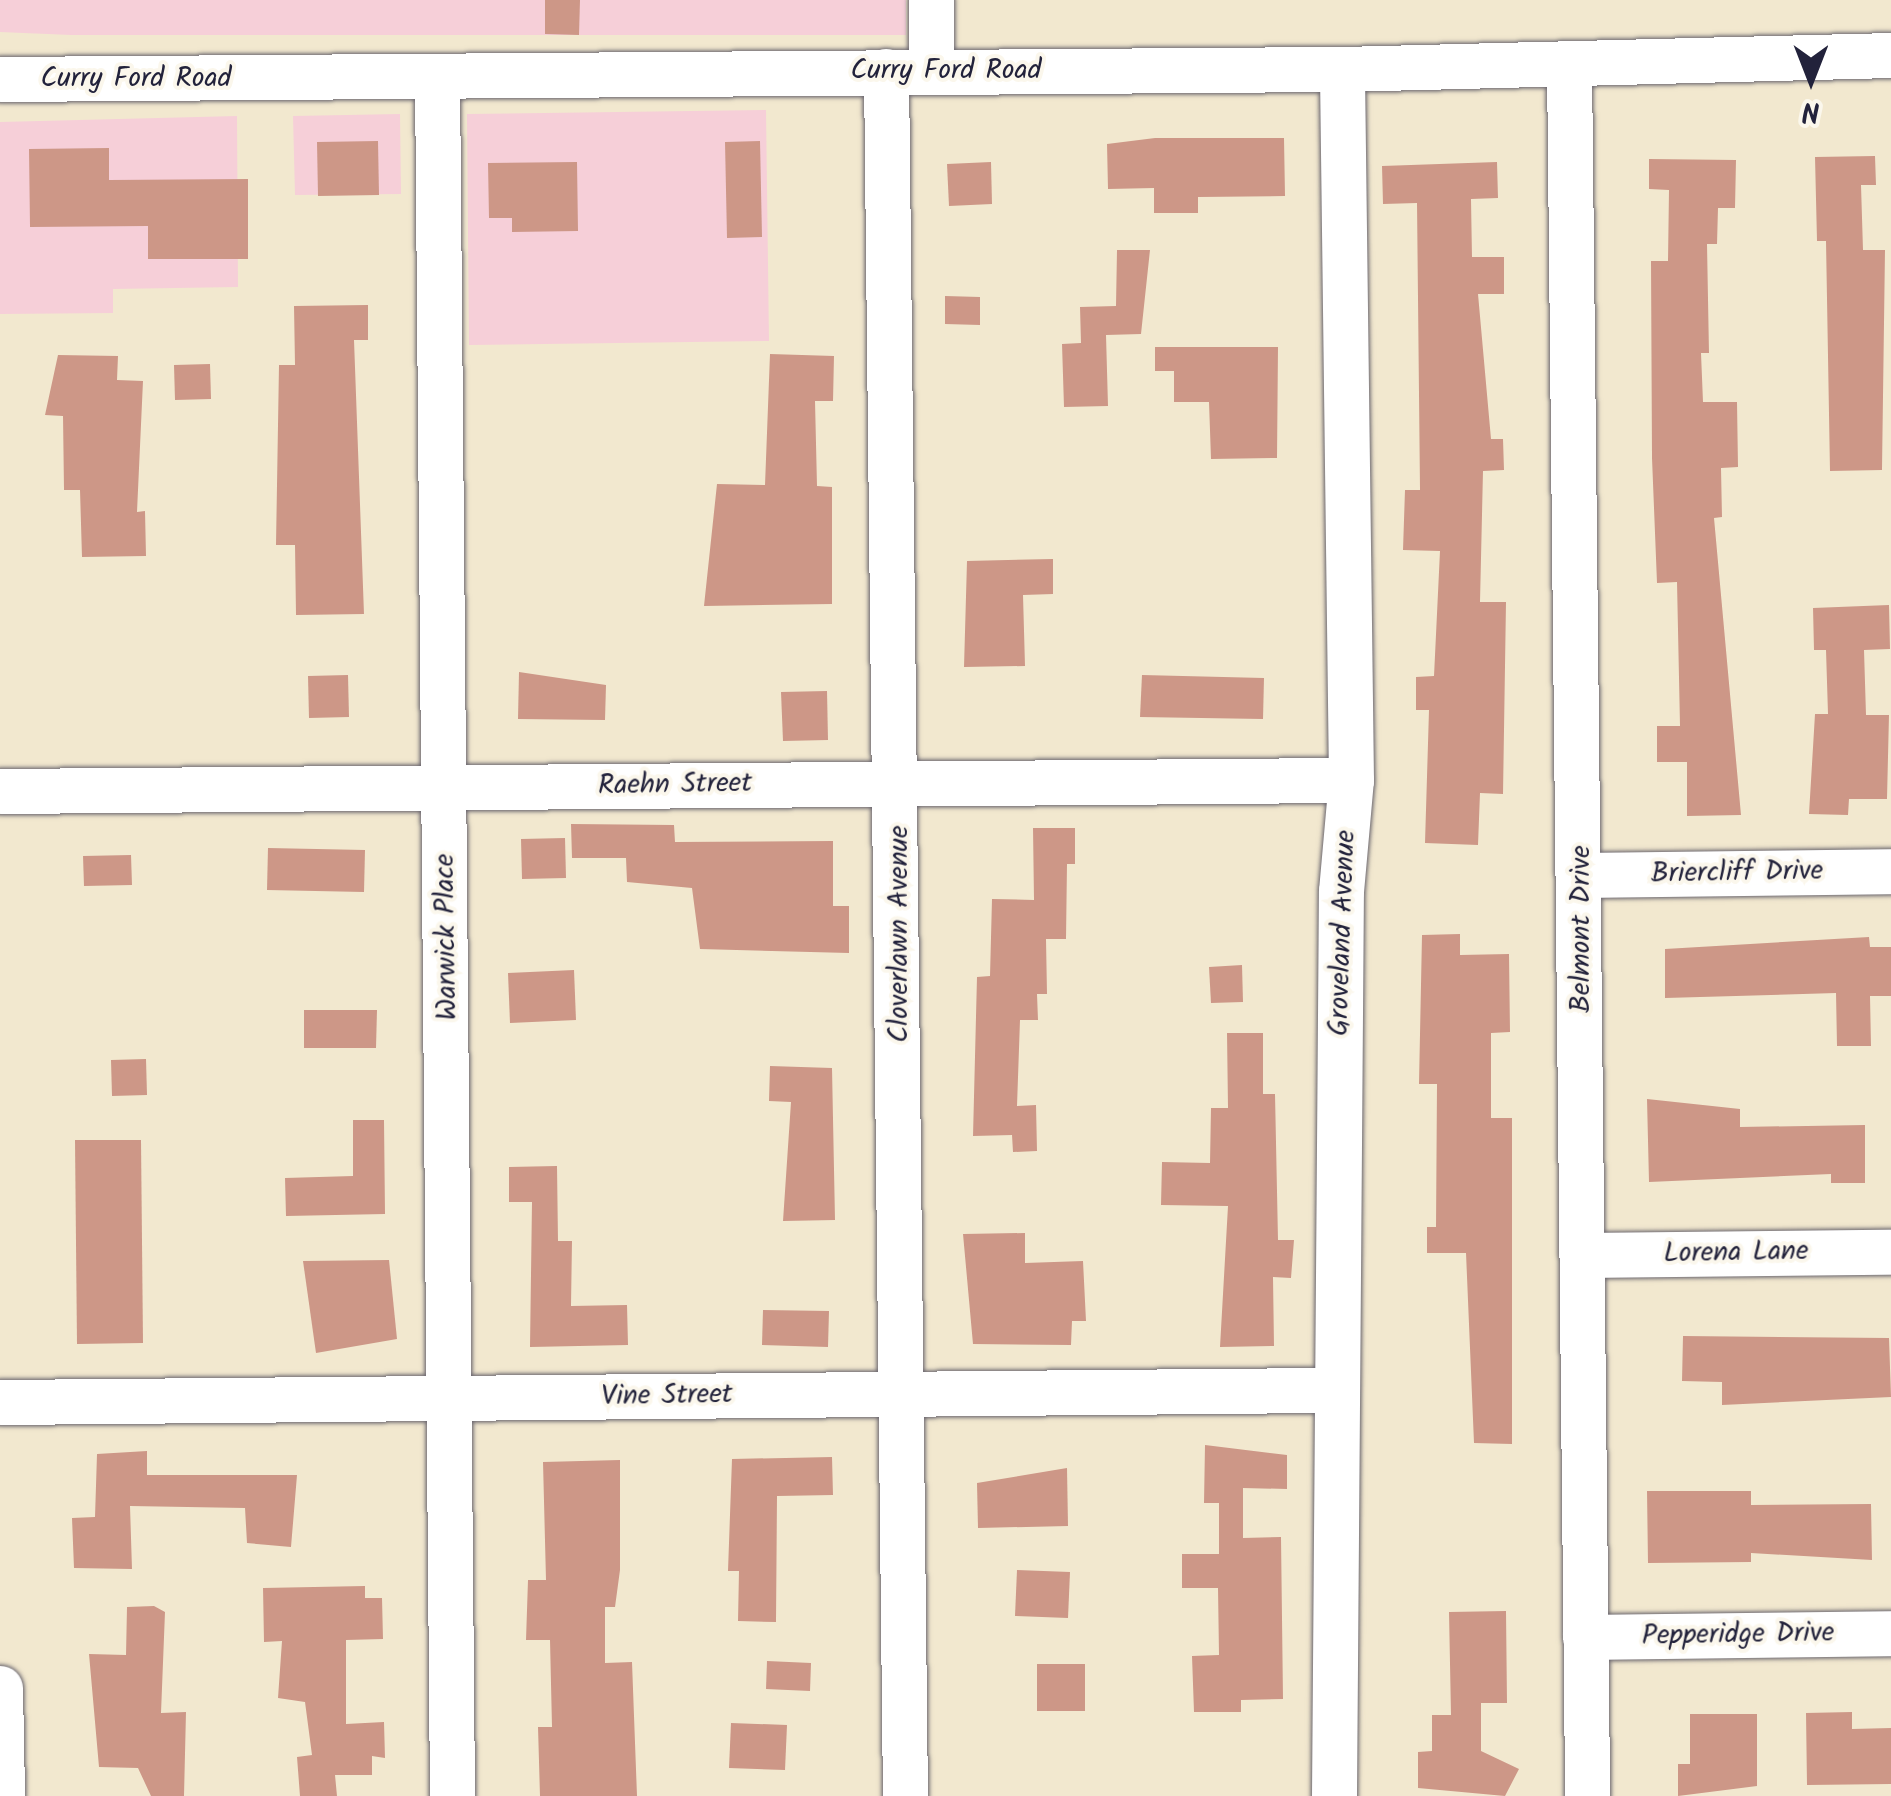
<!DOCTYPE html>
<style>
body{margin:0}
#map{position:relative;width:1891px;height:1796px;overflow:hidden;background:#f2e8cf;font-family:Kalam,sans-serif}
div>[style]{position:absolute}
.built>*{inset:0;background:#f6cfd8}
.building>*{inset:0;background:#cd9787}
.roads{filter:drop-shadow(0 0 2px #6b676f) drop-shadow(0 0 2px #6b676f)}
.minor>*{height:45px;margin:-22.5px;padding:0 22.5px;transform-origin:22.5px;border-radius:22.5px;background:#fff}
span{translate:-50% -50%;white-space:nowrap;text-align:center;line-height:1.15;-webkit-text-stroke:8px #fbf7ec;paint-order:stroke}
.street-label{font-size:28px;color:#22223b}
.north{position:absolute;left:1761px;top:30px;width:100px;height:100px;-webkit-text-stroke:8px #fbf7ec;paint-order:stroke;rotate:180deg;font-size:28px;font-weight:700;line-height:40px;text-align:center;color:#22223b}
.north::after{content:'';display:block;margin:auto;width:35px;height:45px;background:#22223b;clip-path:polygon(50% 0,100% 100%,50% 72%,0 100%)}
</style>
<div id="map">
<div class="built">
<div style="clip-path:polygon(0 0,906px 0,906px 35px,71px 35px,0 32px)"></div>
<div style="clip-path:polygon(766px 110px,769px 341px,469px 345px,467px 114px)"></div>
<div style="clip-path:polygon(400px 114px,401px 194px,295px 195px,293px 116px)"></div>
<div style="clip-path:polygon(237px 116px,238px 287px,113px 289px,113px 313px,0 314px,0 122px)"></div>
</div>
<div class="building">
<div style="clip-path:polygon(545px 0,580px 0,579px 35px,545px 34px)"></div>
<div style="clip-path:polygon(1155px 138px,1284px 138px,1285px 196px,1198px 197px,1198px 213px,1154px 213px,1154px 188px,1108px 189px,1107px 144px)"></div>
<div style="clip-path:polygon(378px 141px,379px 195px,318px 196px,317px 142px)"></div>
<div style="clip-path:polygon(760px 141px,762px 237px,727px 238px,725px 142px)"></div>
<div style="clip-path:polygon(109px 148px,109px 180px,248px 179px,248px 259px,148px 259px,148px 226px,30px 227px,29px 149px)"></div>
<div style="clip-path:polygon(1875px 156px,1876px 185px,1861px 185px,1863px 250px,1885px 250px,1882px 470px,1830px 471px,1826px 241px,1817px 241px,1815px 157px)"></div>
<div style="clip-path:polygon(1649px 159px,1736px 160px,1735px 208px,1718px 208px,1717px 244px,1707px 244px,1709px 353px,1701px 353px,1703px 402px,1737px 402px,1738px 467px,1721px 468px,1722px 517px,1714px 518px,1741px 815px,1687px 816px,1687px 762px,1657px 762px,1657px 726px,1680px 726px,1677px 582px,1657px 583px,1652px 458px,1651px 261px,1668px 261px,1669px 190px,1649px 189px)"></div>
<div style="clip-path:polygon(577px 162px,578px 231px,512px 232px,512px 218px,489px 218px,488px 163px)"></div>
<div style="clip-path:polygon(991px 162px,992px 204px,949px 206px,947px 164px)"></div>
<div style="clip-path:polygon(1497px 162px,1498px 198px,1471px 199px,1472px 257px,1504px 257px,1504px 294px,1478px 294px,1491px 439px,1503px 439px,1504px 470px,1483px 471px,1480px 602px,1506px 602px,1503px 794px,1480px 793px,1478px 845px,1425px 843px,1429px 710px,1416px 710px,1416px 677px,1434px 676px,1440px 551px,1403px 550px,1405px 490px,1420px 490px,1417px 203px,1383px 204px,1382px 166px)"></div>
<div style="clip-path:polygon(1117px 250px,1150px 250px,1141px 334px,1106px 335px,1108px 406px,1064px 407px,1062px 344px,1081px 343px,1080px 307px,1116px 306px)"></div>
<div style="clip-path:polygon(945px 296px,980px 297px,980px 325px,945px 324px)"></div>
<div style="clip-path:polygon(368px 305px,368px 340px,354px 340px,364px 614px,296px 615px,295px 545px,276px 545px,279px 365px,295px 365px,294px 306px)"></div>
<div style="clip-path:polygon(1155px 347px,1278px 347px,1277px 458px,1211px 459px,1209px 402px,1174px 402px,1174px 371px,1155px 371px)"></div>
<div style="clip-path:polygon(770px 354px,834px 356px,833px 401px,815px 401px,817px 486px,832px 487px,832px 604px,704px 606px,717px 484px,765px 485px)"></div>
<div style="clip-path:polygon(58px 355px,118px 356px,117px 380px,143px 381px,137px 512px,145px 511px,146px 556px,82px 557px,80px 490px,64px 490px,63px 416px,45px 415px)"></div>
<div style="clip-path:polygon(210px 364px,211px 399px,175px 400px,174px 365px)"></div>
<div style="clip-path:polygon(1053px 559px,1053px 594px,1023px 595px,1025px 666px,964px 667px,967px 561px)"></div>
<div style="clip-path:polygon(1889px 605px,1890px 649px,1864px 650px,1866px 715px,1889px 715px,1887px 799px,1849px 799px,1848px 815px,1809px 814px,1815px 714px,1828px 714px,1826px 650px,1814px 650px,1813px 608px)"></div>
<div style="clip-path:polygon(519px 672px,606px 685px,605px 720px,518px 719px)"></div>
<div style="clip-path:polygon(348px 675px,349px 717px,309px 718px,308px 676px)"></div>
<div style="clip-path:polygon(1142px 675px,1264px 678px,1263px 719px,1140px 717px)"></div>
<div style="clip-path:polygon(827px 691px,828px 740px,783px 741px,781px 692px)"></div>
<div style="clip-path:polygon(571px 824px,674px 825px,675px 842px,833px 841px,833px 906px,849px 906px,849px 953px,700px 949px,692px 888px,627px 882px,626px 858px,572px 858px)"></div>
<div style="clip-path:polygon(1033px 828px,1075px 828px,1075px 864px,1067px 864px,1066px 939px,1046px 939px,1047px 994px,1037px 994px,1038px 1020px,1020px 1020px,1017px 1106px,1036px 1105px,1037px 1151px,1013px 1152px,1012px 1135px,973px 1136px,977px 977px,990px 976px,992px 899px,1034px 900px)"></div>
<div style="clip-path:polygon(565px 838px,566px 878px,522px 879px,521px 839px)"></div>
<div style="clip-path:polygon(268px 848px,365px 850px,364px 892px,267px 890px)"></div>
<div style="clip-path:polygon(131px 855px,132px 885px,84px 886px,83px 856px)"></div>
<div style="clip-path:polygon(1460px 934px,1460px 955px,1509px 954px,1510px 1032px,1491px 1033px,1491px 1118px,1512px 1118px,1512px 1444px,1474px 1443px,1466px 1253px,1427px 1253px,1427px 1227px,1436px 1227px,1437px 1084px,1419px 1084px,1422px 935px)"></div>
<div style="clip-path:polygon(1869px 937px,1870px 947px,1891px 947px,1891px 996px,1870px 996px,1871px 1046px,1837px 1046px,1836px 993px,1665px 998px,1665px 949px)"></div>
<div style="clip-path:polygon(1242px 965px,1243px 1002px,1211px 1003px,1209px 967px)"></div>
<div style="clip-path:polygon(574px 970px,576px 1020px,510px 1023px,508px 973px)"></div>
<div style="clip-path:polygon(304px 1010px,377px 1010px,376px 1048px,304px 1048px)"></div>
<div style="clip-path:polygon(1227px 1033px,1263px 1033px,1263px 1094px,1275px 1094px,1278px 1240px,1294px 1240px,1291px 1278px,1273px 1277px,1274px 1346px,1220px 1347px,1228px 1206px,1161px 1205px,1162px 1162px,1210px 1163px,1211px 1108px,1228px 1108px)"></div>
<div style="clip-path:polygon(146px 1059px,147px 1095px,112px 1096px,111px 1060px)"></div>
<div style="clip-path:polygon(770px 1066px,832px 1068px,835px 1220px,783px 1221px,791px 1102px,769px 1101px)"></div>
<div style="clip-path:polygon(1647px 1099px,1740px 1109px,1740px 1127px,1865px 1125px,1865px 1183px,1831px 1183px,1831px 1174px,1649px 1182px)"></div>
<div style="clip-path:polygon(353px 1120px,384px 1120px,385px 1214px,286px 1216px,285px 1178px,353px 1176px)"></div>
<div style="clip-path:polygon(75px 1140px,141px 1140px,143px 1343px,77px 1344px)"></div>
<div style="clip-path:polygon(557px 1166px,558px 1241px,572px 1241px,571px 1306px,627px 1305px,628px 1345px,530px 1347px,532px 1202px,509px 1202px,509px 1167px)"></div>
<div style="clip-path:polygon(1025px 1233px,1025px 1263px,1083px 1261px,1086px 1321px,1072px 1321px,1071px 1345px,973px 1344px,963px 1234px)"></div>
<div style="clip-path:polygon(389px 1260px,397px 1339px,316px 1353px,303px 1261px)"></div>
<div style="clip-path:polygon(763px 1310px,829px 1311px,828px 1347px,762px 1345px)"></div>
<div style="clip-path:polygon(1683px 1336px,1889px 1338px,1891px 1397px,1722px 1405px,1722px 1382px,1682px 1381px)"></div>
<div style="clip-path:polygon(1205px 1445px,1287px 1455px,1287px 1489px,1243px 1488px,1243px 1538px,1281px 1537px,1283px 1699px,1241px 1700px,1241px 1712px,1194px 1712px,1192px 1656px,1219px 1655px,1218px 1588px,1182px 1588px,1182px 1554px,1219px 1554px,1219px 1503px,1204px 1503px)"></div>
<div style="clip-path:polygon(147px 1451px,147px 1475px,297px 1475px,291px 1547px,247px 1543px,245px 1508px,130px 1506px,132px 1569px,74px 1568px,72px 1518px,95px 1517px,97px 1454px)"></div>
<div style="clip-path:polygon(832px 1457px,833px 1495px,777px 1496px,776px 1622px,738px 1621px,739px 1571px,728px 1571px,732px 1459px)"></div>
<div style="clip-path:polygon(620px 1460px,620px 1570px,615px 1607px,605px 1607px,605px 1663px,632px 1662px,637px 1796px,540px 1796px,538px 1727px,552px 1727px,550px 1640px,526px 1640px,528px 1580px,546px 1580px,543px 1462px)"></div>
<div style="clip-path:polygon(1067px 1468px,1068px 1526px,978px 1528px,977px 1483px)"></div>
<div style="clip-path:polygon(1647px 1491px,1751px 1491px,1751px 1505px,1871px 1504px,1872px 1560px,1751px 1553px,1751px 1562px,1648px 1563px)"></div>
<div style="clip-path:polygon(1017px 1570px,1070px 1572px,1068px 1618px,1015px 1616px)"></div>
<div style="clip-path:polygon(365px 1586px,365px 1598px,382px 1598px,383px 1639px,346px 1640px,346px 1724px,384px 1722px,385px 1758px,372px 1756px,372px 1775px,335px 1775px,337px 1796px,300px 1796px,297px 1757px,312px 1755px,305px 1702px,278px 1698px,282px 1641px,264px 1642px,263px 1588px)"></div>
<div style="clip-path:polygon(154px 1606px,165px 1612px,161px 1713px,186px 1712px,184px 1796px,151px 1796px,138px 1768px,99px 1767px,89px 1654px,126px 1655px,127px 1607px)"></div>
<div style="clip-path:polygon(1506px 1611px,1507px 1703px,1481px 1703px,1481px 1751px,1519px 1769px,1505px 1796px,1418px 1788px,1418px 1752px,1432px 1751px,1432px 1715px,1451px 1715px,1449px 1612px)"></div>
<div style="clip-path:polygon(767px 1661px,811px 1663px,810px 1691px,766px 1689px)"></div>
<div style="clip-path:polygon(1037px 1664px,1085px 1664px,1085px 1711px,1037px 1711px)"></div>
<div style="clip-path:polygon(1852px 1712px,1852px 1729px,1891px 1728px,1891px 1784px,1807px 1785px,1806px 1713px)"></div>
<div style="clip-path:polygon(1690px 1714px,1757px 1714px,1757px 1786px,1678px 1796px,1678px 1764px,1690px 1764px)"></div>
<div style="clip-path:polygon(731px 1723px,787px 1725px,785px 1770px,729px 1768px)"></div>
</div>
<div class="roads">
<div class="minor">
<div style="left:1569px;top:63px;width:1733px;rotate:89.4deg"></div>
<div style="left:886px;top:71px;width:1725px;rotate:89.37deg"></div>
<div style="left:931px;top:71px;width:71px;rotate:-90deg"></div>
<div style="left:437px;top:77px;width:1719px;rotate:89.5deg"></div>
<div style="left:0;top:79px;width:1342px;rotate:-0.43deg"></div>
<div style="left:1342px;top:69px;width:549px;rotate:-1.46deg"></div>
<div style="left:0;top:791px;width:1351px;rotate:-0.47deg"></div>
<div style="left:1582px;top:875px;width:309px;rotate:-0.7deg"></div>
<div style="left:1582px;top:1255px;width:309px;rotate:-0.6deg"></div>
<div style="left:0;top:1402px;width:1334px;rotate:-0.52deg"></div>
<div style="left:1585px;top:1637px;width:306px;rotate:-0.7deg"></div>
<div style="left:0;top:1688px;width:108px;rotate:88.9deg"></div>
<div style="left:1334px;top:1796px;width:905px;rotate:-89.56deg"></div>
<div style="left:1341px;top:891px;width:111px;rotate:-84.9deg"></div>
<div style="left:1351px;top:780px;width:711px;rotate:-90.73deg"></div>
</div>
</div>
<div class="street-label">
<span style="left:946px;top:71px">Curry Ford Road</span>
<span style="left:136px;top:79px">Curry Ford Road</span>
<span style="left:675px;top:785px;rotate:-1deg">Raehn Street</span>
<span style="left:1737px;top:873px;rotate:-1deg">Briercliff Drive</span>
<span style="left:1582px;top:929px;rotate:-90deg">Belmont Drive</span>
<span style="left:1343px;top:933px;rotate:-88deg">Groveland Avenue</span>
<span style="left:900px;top:934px;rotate:-90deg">Cloverlawn Avenue</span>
<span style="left:447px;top:937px;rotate:-91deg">Warwick Place</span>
<span style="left:1736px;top:1253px;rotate:-1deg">Lorena Lane</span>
<span style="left:667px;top:1396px;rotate:-1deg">Vine Street</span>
<span style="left:1738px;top:1635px;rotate:-1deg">Pepperidge Drive</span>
</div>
<div class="north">N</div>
</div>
